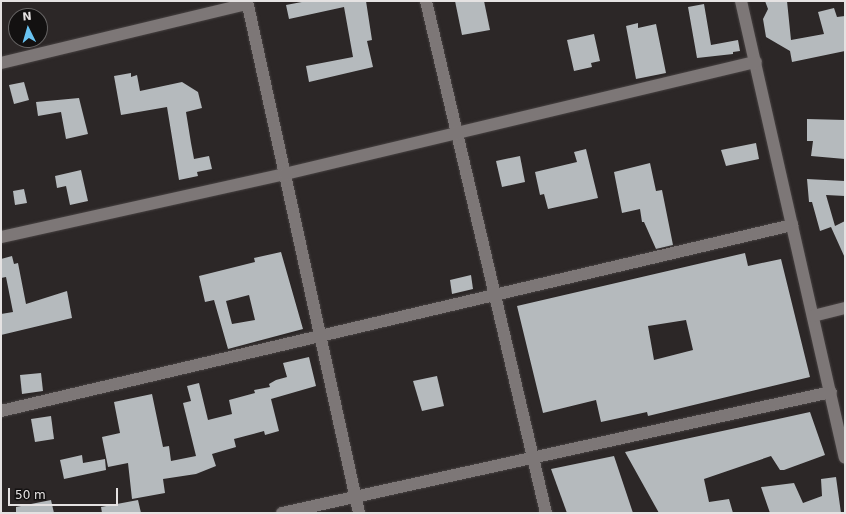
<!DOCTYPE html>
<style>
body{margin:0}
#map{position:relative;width:846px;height:514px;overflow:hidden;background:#2c2727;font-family:"DejaVu Sans",sans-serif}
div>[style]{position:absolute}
.building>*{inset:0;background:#b5babd}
.roads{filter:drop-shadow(0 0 1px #474242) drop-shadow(0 0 1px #474242)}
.minor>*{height:12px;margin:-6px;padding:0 6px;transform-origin:6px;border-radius:6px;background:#7d7777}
span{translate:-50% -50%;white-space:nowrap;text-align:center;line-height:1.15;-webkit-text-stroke:4px #131111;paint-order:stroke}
.frame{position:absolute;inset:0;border:2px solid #e5e2e2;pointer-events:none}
.north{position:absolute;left:8px;top:8px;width:40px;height:40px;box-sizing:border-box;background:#131111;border:1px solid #676565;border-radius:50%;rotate:355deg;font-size:11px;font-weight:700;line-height:16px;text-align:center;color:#e5e2e2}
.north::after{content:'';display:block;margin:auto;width:14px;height:18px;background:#69c3f1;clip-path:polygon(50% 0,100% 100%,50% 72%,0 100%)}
.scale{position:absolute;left:8px;top:488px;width:110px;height:18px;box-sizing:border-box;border:2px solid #e5e2e2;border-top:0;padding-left:5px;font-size:12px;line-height:14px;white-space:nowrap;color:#e5e2e2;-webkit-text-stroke:3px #131111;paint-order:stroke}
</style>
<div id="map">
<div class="building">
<div style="clip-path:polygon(307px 1px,366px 1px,372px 40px,367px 41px,373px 67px,309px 82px,306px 66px,353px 57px,344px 7px,289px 19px,286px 5px)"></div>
<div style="clip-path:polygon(455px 1px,484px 1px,490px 30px,462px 35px)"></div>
<div style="clip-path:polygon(765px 1px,787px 1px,791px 40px,824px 34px,818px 12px,834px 8px,837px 17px,845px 16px,845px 51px,792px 62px,790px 51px,766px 37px,763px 19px,768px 9px)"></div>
<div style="clip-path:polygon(704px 4px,711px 45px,738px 40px,740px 51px,733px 52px,733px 54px,697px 58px,688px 7px)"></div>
<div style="clip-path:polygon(638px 23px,638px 28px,656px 24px,666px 73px,636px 79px,626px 26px)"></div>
<div style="clip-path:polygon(594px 34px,600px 61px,591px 63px,592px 67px,574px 71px,567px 40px)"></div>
<div style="clip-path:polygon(131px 73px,131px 77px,137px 75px,140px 91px,182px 82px,198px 92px,202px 108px,186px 112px,191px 143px,194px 159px,209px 156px,212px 169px,197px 172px,198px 176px,179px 180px,167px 107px,121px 115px,114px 76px)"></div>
<div style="clip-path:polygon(24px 82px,29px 100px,14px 104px,9px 85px)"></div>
<div style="clip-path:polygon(79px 98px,88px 134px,66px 139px,61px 112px,38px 116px,36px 102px)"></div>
<div style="clip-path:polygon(807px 119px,845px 120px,845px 159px,811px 156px,813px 141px,807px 141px)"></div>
<div style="clip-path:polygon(756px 143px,759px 159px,726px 166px,721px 150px)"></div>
<div style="clip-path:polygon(586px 149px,598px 198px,548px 209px,544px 194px,540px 195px,535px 172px,577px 162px,574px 152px)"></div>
<div style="clip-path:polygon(520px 156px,525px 182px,502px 187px,496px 161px)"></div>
<div style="clip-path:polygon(650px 163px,656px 191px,662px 190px,673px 245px,656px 249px,644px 222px,642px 222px,640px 209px,622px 213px,614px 172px)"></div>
<div style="clip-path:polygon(81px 170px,88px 201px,70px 205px,66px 186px,57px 188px,55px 176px)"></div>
<div style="clip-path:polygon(807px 179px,845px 181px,845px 196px,826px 195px,835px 226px,845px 221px,845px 258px,831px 227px,820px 231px,812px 202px,809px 202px)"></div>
<div style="clip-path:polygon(24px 189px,27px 203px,15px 205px,13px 191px)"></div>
<div style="clip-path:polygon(evenodd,281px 252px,303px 329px,228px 349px,214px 300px,205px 302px,199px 276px,255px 262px,254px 258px,281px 252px,249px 295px,255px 320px,232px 324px,226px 301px,249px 295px)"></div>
<div style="clip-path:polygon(evenodd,745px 253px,748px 266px,781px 259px,810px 377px,648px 416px,647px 412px,601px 422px,596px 400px,543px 413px,517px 306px,745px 253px,686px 320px,693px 350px,654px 360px,648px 326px,686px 320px)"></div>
<div style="clip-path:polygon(12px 256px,14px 264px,18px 263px,26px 304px,67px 291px,72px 318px,1px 335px,1px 314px,13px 312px,6px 277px,1px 278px,1px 259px)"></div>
<div style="clip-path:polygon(471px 275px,473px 289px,452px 294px,450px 280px)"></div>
<div style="clip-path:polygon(309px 357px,316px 386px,271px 399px,279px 431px,265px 435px,264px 431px,234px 439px,236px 447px,212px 454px,216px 466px,196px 474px,163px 479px,165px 493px,132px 499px,128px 463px,108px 467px,102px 437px,120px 433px,114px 402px,152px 394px,163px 447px,169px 446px,171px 461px,196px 456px,183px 403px,191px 401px,187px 386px,199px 383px,208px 420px,232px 414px,229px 400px,255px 393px,254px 390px,270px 387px,269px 384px,276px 380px,287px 377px,283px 363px)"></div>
<div style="clip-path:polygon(41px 373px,43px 391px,22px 394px,20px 375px)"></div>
<div style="clip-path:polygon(437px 376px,444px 406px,422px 411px,413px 381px)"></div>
<div style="clip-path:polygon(810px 412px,825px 455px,784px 470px,780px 470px,771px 456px,704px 479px,709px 502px,729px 499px,733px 513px,659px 513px,625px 452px)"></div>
<div style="clip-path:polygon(51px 416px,54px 439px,35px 442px,31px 419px)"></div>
<div style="clip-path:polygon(82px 455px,83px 463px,105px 459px,106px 470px,64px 479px,60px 460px)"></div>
<div style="clip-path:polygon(614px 456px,633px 513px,567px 513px,551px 469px)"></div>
<div style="clip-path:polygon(836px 477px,841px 513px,770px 513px,761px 487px,794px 483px,803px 503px,822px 496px,821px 479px)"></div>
<div style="clip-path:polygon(51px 500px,54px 513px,16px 513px,16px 507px)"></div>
<div style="clip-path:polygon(138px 500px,141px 513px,102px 513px,101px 507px)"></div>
</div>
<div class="roads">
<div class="minor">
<div style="left:247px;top:1px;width:524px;rotate:77.66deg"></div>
<div style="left:426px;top:1px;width:526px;rotate:76.81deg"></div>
<div style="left:741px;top:1px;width:468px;rotate:77.2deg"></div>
<div style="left:1px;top:63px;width:253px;rotate:-13.5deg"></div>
<div style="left:1px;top:237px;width:291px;rotate:-12.5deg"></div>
<div style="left:285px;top:174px;width:484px;rotate:-13.4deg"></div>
<div style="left:813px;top:316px;width:33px;rotate:-14deg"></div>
<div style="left:1px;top:411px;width:813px;rotate:-13.23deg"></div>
<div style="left:282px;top:513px;width:562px;rotate:-12.43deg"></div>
</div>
</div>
<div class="frame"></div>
<div class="north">N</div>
<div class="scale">50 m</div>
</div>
